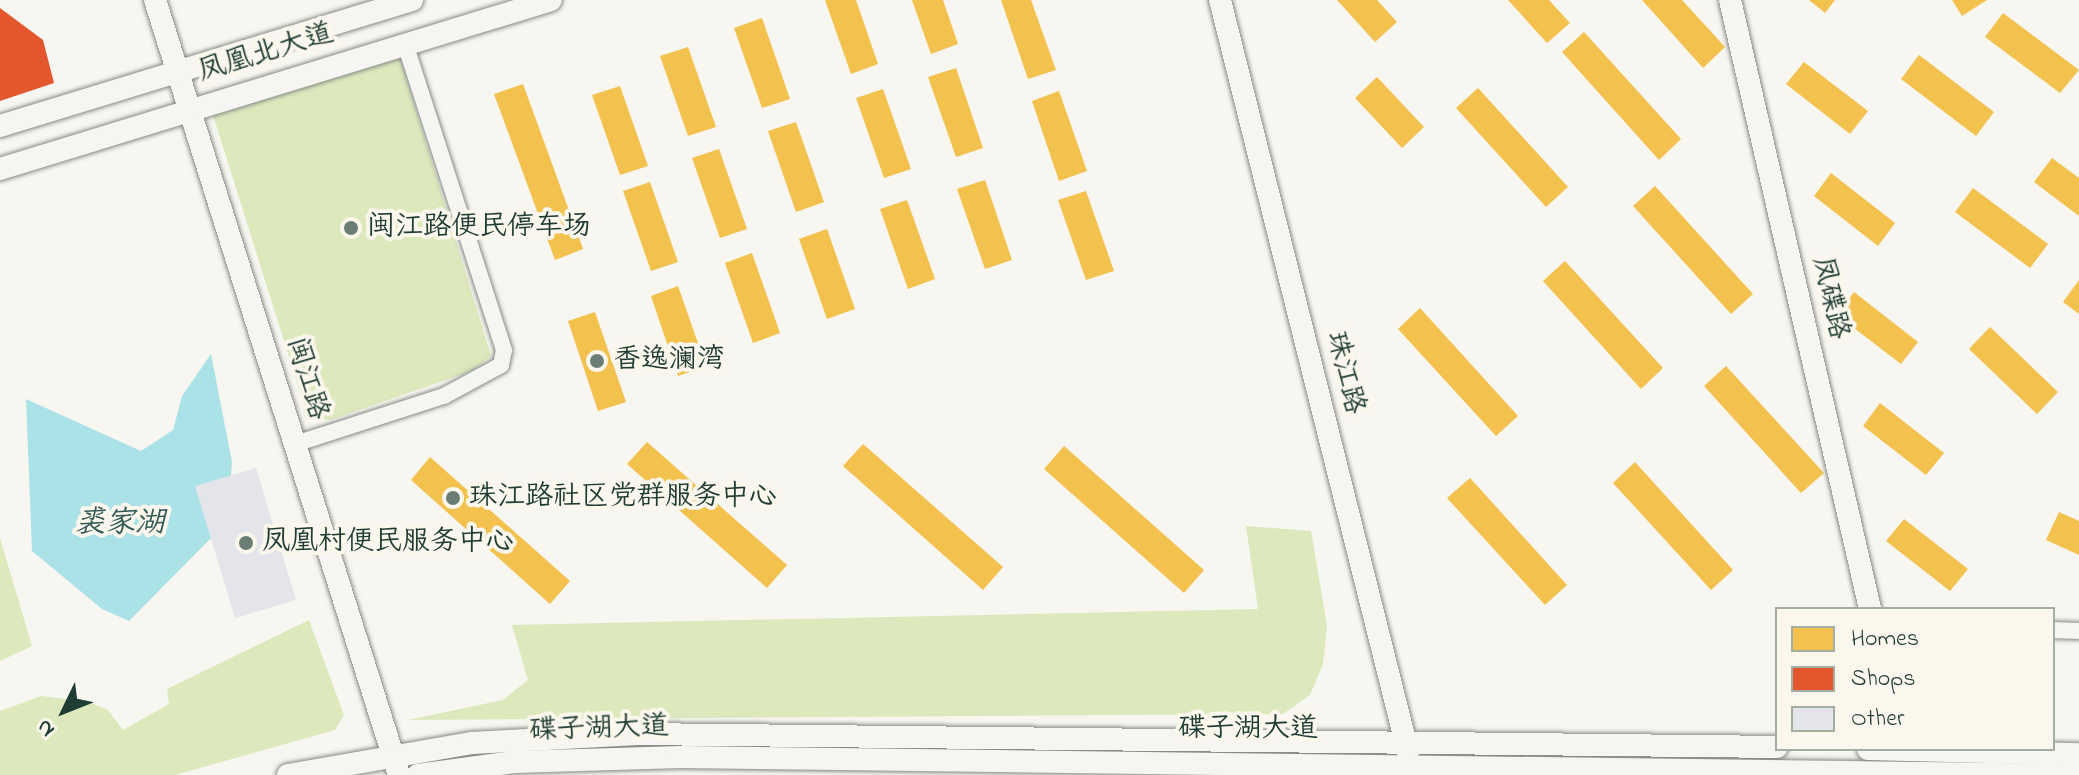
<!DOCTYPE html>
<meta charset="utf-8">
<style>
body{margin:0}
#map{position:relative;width:2079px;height:775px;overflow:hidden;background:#f8f6f0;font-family:"Indie Flower","LXGW WenKai TC",sans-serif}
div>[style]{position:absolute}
.green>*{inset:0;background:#dde8bd}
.water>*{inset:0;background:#aae2e7}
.homes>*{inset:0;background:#f2c14e}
.shops>*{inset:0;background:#e4572e}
.building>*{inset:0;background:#e3e5ea}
.roads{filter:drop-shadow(0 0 2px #868b86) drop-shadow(0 0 2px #868b86)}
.street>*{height:16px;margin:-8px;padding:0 8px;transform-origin:8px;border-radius:8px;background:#f6f5f1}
.secondary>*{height:22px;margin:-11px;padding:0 11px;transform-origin:11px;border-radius:11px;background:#f6f5f1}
.dots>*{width:22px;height:22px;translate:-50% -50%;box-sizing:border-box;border:4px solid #fbf7ec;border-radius:50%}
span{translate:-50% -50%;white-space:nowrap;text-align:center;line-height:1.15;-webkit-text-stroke:8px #fbf7ec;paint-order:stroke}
.street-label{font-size:28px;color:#1f3d34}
.poi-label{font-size:28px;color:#1f3d34}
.left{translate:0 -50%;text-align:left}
.water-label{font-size:30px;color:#345c57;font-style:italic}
.legend{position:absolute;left:1775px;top:607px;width:280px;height:144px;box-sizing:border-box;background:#fbf7ec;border:2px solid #a3ada2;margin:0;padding:10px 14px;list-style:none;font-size:24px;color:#1f3d34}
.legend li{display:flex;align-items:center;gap:16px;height:40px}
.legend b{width:40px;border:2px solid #a3ada2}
.north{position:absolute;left:24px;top:671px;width:80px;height:80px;-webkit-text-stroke:6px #fbf7ec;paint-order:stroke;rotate:227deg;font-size:22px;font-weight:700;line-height:32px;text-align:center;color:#1f3d34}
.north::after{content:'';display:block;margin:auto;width:28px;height:36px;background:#1f3d34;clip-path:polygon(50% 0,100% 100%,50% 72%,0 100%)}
</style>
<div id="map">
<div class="green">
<div style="clip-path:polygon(400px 57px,491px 356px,472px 371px,330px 420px,308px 417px,212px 112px)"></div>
<div style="clip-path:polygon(1246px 526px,1311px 531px,1327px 626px,1323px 664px,1310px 695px,1283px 714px,408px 720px,503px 700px,528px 680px,512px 625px,1258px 609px)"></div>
<div style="clip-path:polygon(0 538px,32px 646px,0 661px)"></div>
<div style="clip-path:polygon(309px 620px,344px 715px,335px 730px,175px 775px,0 775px,0 711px,41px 696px,89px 702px,108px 710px,123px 730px,169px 704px,167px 689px)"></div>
</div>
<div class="water">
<div style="clip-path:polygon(211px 354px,232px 462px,229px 502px,215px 534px,129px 621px,102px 609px,32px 551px,26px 399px,141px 451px,173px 430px,182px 396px)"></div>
</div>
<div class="homes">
<div style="clip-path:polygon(825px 0,856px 0,878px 64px,851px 74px)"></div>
<div style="clip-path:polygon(912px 0,943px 0,958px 44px,931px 54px)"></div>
<div style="clip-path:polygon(1001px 0,1031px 0,1056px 70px,1028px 79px)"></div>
<div style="clip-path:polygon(1337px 0,1377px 0,1397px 22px,1375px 42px)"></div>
<div style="clip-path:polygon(1508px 0,1549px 0,1570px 23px,1547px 43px)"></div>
<div style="clip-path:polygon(1642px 0,1682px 0,1725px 47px,1703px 68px)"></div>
<div style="clip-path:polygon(1809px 0,1835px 0,1825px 13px)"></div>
<div style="clip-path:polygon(1952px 0,1987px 0,1962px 16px)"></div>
<div style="clip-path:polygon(2003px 13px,2079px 70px,2060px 93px,1985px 37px)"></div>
<div style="clip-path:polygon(762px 18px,790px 99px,762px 108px,734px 28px)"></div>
<div style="clip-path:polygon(1584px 32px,1681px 139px,1659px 160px,1562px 52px)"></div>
<div style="clip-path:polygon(688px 47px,716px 127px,688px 136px,660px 56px)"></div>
<div style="clip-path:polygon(1919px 55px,1994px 112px,1976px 136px,1901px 79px)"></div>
<div style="clip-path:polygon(1804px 62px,1868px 111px,1850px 134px,1786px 84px)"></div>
<div style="clip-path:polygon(956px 68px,983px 148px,956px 157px,928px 77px)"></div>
<div style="clip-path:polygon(1377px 77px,1424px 127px,1402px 148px,1355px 98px)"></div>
<div style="clip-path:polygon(523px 84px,583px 249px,555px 260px,494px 94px)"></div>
<div style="clip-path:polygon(620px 86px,648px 166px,620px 175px,592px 95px)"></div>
<div style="clip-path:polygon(1478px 88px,1568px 187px,1546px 207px,1456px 108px)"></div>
<div style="clip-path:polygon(883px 89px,911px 169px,884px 178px,856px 98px)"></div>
<div style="clip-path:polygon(1059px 91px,1087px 171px,1059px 181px,1032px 101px)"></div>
<div style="clip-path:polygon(796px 122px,824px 202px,796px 212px,768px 131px)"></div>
<div style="clip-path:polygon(719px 149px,747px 229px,720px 238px,692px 158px)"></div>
<div style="clip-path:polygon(2052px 158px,2079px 178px,2079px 216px,2034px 182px)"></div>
<div style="clip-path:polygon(1831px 173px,1895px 223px,1878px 246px,1814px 196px)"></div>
<div style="clip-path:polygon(985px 180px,1012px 260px,985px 269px,957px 189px)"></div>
<div style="clip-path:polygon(650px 182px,678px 262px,651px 271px,623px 191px)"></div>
<div style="clip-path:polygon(1655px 186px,1753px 294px,1731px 314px,1633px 206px)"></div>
<div style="clip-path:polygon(1973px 188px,2048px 244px,2030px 268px,1955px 212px)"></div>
<div style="clip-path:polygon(1086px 191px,1114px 271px,1086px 280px,1058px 200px)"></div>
<div style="clip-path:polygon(907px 200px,935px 279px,908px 289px,880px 209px)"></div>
<div style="clip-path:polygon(827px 229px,855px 309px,827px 319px,799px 239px)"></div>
<div style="clip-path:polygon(752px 253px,780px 333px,753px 343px,725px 263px)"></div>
<div style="clip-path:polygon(1565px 261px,1663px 368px,1641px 389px,1543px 281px)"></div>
<div style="clip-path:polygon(2079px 280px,2079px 314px,2063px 302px)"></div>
<div style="clip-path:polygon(678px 286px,706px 366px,678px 376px,651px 296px)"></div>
<div style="clip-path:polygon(1854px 292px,1918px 342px,1901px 364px,1837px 315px)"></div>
<div style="clip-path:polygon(1420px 308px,1518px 416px,1496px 436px,1398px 329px)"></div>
<div style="clip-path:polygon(595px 312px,626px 402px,598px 411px,568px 321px)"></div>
<div style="clip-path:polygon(1990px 327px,2058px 392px,2037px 414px,1969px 349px)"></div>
<div style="clip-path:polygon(1726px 366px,1824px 473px,1801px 493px,1704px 386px)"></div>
<div style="clip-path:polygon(1880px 403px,1944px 453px,1926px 475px,1863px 426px)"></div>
<div style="clip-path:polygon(647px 442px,787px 565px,767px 588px,627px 464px)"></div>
<div style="clip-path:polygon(863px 444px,1003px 567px,983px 590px,843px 466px)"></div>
<div style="clip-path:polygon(1064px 446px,1204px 570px,1184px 593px,1044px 469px)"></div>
<div style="clip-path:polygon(430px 457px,570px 581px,550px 604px,411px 480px)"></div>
<div style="clip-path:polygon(1635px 462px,1733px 570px,1711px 590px,1613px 483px)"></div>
<div style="clip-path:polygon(1470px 478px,1567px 585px,1545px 605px,1447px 498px)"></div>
<div style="clip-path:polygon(2059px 512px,2079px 521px,2079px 555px,2046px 540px)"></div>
<div style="clip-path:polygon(1904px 519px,1968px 569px,1950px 591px,1886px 541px)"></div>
</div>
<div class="shops">
<div style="clip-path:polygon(0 8px,43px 40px,54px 83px,0 101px)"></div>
</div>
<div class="building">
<div style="clip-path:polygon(256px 468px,296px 600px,235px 618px,195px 486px)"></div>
</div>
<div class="roads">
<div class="street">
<div style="left:295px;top:444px;width:157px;rotate:-17.9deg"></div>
<div style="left:444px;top:396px;width:65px;rotate:-28.5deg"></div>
<div style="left:501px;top:365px;width:15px;rotate:-79deg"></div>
<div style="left:504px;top:350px;width:322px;rotate:-107.9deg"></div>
<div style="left:2053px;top:630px;width:26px;rotate:2deg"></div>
</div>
<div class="secondary">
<div style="left:155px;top:0;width:813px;rotate:72.52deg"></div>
<div style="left:1220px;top:0;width:775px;rotate:75.96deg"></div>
<div style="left:1730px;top:0;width:625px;rotate:77.05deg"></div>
<div style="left:0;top:126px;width:431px;rotate:-17deg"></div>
<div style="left:0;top:169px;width:576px;rotate:-17.05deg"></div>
<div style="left:1868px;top:749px;width:211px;rotate:1.4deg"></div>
<div style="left:288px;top:775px;width:187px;rotate:-9.9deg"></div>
<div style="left:472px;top:743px;width:165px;rotate:-3.1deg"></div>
<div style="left:637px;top:734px;width:1140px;rotate:0.65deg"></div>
<div style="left:418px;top:775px;width:97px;rotate:-7.7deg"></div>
<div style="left:514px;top:762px;width:167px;rotate:-1.7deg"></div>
<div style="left:681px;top:757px;width:1398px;rotate:0.74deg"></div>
</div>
</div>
<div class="dots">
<div style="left:351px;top:228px;background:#6b7e76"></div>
<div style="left:597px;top:361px;background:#6b7e76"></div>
<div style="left:453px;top:498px;background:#6b7e76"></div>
<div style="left:246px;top:543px;background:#6b7e76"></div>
</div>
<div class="street-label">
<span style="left:266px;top:54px;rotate:-17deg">凤凰北大道</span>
<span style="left:1829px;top:298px;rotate:77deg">凤碟路</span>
<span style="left:1344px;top:373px;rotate:76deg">珠江路</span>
<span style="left:306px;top:379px;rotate:73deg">闽江路</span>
<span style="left:599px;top:730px;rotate:-2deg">碟子湖大道</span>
<span style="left:1248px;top:730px">碟子湖大道</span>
</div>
<div class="poi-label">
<span class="left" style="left:367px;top:228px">闽江路便民停车场</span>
<span class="left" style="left:613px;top:361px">香逸澜湾</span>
<span class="left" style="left:469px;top:498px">珠江路社区党群服务中心</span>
<span class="left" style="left:262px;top:543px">凤凰村便民服务中心</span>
</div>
<div class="water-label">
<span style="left:120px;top:524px">裘家湖</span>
</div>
<ul class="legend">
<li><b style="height:22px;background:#f2c14e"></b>Homes</li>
<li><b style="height:22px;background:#e4572e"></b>Shops</li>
<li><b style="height:22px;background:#e3e5ea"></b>Other</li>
</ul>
<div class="north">N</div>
</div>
